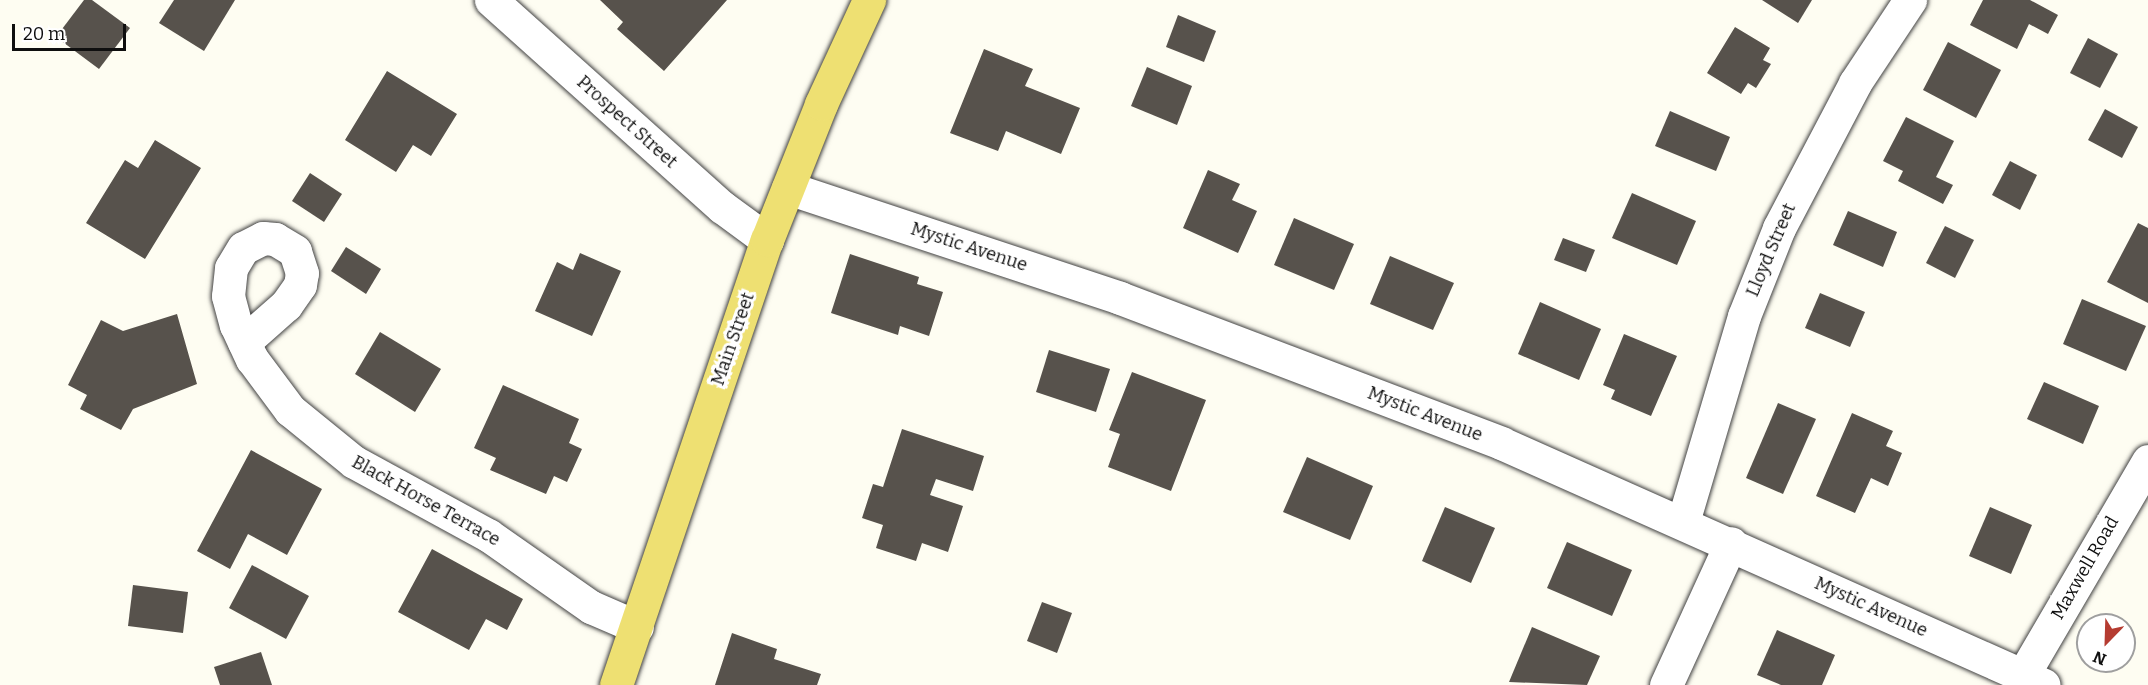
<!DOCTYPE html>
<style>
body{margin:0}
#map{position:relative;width:2148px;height:685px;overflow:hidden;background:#fefdf2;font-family:Bitter,serif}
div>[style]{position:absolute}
.building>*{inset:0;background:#57524c}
.roads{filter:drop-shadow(0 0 2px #424242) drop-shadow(0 0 2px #424242)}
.minor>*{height:33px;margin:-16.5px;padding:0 16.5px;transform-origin:16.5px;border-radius:16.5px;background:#fff}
.primary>*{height:33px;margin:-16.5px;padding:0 16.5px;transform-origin:16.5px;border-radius:16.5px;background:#eee072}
span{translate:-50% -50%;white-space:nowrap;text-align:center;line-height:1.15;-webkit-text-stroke:6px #fff;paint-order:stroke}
.street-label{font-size:18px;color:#0f0f0f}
.north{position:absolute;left:2076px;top:613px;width:60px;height:60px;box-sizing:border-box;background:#fff;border:2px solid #9f9f9f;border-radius:50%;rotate:203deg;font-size:16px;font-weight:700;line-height:24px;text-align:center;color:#0f0f0f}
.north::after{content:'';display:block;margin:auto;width:21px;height:27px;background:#b53c31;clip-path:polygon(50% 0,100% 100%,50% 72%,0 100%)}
.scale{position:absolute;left:12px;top:24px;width:114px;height:27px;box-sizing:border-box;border:3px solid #0f0f0f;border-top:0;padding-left:8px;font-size:18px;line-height:21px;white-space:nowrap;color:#0f0f0f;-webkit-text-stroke:4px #fff;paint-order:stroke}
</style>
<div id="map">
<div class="building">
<div style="clip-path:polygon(84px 0,92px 0,130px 28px,99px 69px,56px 37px)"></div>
<div style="clip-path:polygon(174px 0,235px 0,204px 51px,159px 23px)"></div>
<div style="clip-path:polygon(600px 0,727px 0,664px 71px,617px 29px,623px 22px)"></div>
<div style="clip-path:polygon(1762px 0,1812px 0,1798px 23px)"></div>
<div style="clip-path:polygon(1983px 0,2030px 0,2058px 15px,2048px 34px,2029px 24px,2017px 49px,1970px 25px)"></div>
<div style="clip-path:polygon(1178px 15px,1216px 31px,1204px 62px,1166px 47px)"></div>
<div style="clip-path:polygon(1735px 27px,1770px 48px,1763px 60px,1771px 64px,1756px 88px,1748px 83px,1741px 94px,1707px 73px)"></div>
<div style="clip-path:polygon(2088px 38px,2118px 54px,2100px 88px,2070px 73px)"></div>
<div style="clip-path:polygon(1948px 42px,2001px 70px,1976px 118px,1923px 90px)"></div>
<div style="clip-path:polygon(984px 49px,1033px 69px,1025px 86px,1080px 108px,1061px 154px,1006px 131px,998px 151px,950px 133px)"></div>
<div style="clip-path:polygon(1147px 67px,1192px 86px,1177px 125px,1131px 106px)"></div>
<div style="clip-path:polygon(387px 71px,457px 114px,431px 156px,413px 145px,396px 172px,345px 140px)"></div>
<div style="clip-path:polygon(2105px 109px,2138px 127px,2122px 158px,2088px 140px)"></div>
<div style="clip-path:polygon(1670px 111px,1730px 137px,1716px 171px,1655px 146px)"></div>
<div style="clip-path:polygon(1906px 117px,1954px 141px,1936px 177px,1953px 185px,1943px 204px,1898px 181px,1903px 171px,1883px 161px)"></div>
<div style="clip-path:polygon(155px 140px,201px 168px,145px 259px,86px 223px,125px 160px,138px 168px)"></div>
<div style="clip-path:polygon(2010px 161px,2037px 175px,2020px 210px,1992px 195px)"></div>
<div style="clip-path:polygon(1208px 170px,1240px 184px,1232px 200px,1257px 211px,1238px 253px,1183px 228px)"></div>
<div style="clip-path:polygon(310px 173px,342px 194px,324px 222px,292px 201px)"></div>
<div style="clip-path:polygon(1632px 193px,1696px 221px,1677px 265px,1612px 238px)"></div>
<div style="clip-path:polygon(1848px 211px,1897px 232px,1883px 267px,1833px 245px)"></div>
<div style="clip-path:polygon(1294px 218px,1354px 244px,1334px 290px,1274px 265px)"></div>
<div style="clip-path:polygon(2138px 223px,2148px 228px,2148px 303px,2107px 282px)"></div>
<div style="clip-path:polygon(1945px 226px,1974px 240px,1955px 278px,1926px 263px)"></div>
<div style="clip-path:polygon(1563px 238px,1595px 250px,1586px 272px,1554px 260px)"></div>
<div style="clip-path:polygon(346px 247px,381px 269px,366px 294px,331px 271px)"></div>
<div style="clip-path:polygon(580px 253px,621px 271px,592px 336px,535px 311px,557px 262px,573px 270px)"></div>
<div style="clip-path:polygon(850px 254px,919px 277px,917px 284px,943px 292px,929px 336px,900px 326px,898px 335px,831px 313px)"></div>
<div style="clip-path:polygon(1390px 256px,1454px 283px,1433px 330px,1370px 304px)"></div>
<div style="clip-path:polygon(1820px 293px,1865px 312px,1850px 347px,1805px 328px)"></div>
<div style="clip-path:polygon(2082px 299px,2146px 326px,2126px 371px,2063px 344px)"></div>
<div style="clip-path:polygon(1540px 302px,1601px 329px,1579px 380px,1518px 354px)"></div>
<div style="clip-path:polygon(177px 314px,197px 384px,133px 409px,121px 430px,80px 409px,87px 395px,68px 385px,101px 320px,123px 331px)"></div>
<div style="clip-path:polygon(380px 332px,441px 369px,415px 412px,355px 374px)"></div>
<div style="clip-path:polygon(1624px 334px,1677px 356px,1651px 416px,1611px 399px,1615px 390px,1603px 385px)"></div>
<div style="clip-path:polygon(1049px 350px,1110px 369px,1096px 412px,1036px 392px)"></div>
<div style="clip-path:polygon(1132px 372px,1206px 400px,1171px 491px,1108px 467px,1120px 434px,1109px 430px)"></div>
<div style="clip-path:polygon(2044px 382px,2099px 406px,2083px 444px,2027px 419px)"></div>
<div style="clip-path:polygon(503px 385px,579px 419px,569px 443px,582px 449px,567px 482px,554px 476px,546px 494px,490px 470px,496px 458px,474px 448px)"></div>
<div style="clip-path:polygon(1778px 403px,1816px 419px,1783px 494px,1746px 478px)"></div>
<div style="clip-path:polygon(1852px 413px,1893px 431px,1886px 446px,1902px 453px,1888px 486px,1871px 478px,1855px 513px,1816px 496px)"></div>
<div style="clip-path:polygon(902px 429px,984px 456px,973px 491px,936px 479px,930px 495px,963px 506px,948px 552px,922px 543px,916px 561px,876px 548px,883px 525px,862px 518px,873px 484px,883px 487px)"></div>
<div style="clip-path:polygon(251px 450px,322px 489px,287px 555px,248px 534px,230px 569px,197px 551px)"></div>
<div style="clip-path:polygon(1307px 457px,1373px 486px,1350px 540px,1283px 512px)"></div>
<div style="clip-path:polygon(1445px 507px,1495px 528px,1471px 583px,1422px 561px)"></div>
<div style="clip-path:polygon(1990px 507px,2032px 525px,2011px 574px,1969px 556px)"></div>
<div style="clip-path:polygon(1567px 542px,1632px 570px,1612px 616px,1547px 588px)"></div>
<div style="clip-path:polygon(432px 549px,523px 599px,507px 630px,486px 619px,469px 650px,398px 612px)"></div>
<div style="clip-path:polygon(252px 565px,309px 596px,286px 639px,229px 608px)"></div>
<div style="clip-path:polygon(133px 585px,188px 592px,183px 633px,128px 626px)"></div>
<div style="clip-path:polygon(1042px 602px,1072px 613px,1057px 653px,1027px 641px)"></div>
<div style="clip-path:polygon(1532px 627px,1600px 656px,1587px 685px,1509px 682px)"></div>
<div style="clip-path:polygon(1777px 630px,1835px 655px,1822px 685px,1781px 685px,1757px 675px)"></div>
<div style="clip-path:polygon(732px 633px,777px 649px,774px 659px,821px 674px,817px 685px,715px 685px)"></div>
<div style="clip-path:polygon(261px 652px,272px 685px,220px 685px,214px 667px)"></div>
</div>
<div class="roads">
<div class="minor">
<div style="left:491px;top:0;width:310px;rotate:41.9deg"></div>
<div style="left:722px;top:207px;width:56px;rotate:36.3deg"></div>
<div style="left:788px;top:188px;width:350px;rotate:18.3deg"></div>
<div style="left:1120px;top:298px;width:408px;rotate:20.8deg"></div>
<div style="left:1501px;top:443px;width:594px;rotate:24.02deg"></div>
<div style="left:244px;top:342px;width:56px;rotate:-41.4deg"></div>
<div style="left:286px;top:305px;width:24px;rotate:-55deg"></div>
<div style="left:300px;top:285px;width:12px;rotate:-81deg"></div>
<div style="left:302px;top:273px;width:23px;rotate:-108deg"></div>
<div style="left:295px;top:251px;width:23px;rotate:-149deg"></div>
<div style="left:275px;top:239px;width:12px;rotate:-175deg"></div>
<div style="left:263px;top:238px;width:22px;rotate:153deg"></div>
<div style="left:243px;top:248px;width:23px;rotate:121deg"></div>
<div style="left:231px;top:268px;width:28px;rotate:96deg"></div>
<div style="left:228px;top:296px;width:30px;rotate:75deg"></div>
<div style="left:236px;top:325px;width:38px;rotate:65deg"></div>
<div style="left:252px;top:359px;width:64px;rotate:53.3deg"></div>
<div style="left:290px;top:410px;width:82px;rotate:39.1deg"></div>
<div style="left:354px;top:462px;width:153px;rotate:28.6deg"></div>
<div style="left:488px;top:535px;width:126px;rotate:35deg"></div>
<div style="left:591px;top:607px;width:50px;rotate:23.5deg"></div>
<div style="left:1683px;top:522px;width:215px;rotate:-73.5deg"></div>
<div style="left:1744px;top:316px;width:95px;rotate:-68.3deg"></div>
<div style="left:1779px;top:228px;width:164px;rotate:-62.3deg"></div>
<div style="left:1855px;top:83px;width:100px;rotate:-56.5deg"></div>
<div style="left:2023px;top:675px;width:248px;rotate:-59.7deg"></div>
<div style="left:1666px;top:685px;width:156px;rotate:-65.4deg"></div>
</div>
<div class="primary">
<div style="left:616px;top:685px;width:470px;rotate:-71.3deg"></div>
<div style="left:767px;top:240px;width:146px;rotate:-68.3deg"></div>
<div style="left:821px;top:104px;width:115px;rotate:-65.2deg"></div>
</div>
</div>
<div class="street-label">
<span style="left:627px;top:122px;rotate:42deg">Prospect Street</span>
<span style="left:969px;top:247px;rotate:18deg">Mystic Avenue</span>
<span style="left:1771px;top:250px;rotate:-67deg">Lloyd Street</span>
<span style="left:733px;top:339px;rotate:-71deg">Main Street</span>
<span style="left:1425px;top:414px;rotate:21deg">Mystic Avenue</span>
<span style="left:426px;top:501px;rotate:29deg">Black Horse Terrace</span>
<span style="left:2085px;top:568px;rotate:-60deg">Maxwell Road</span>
<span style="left:1871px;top:607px;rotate:24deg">Mystic Avenue</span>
</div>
<div class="north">N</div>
<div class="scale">20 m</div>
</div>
